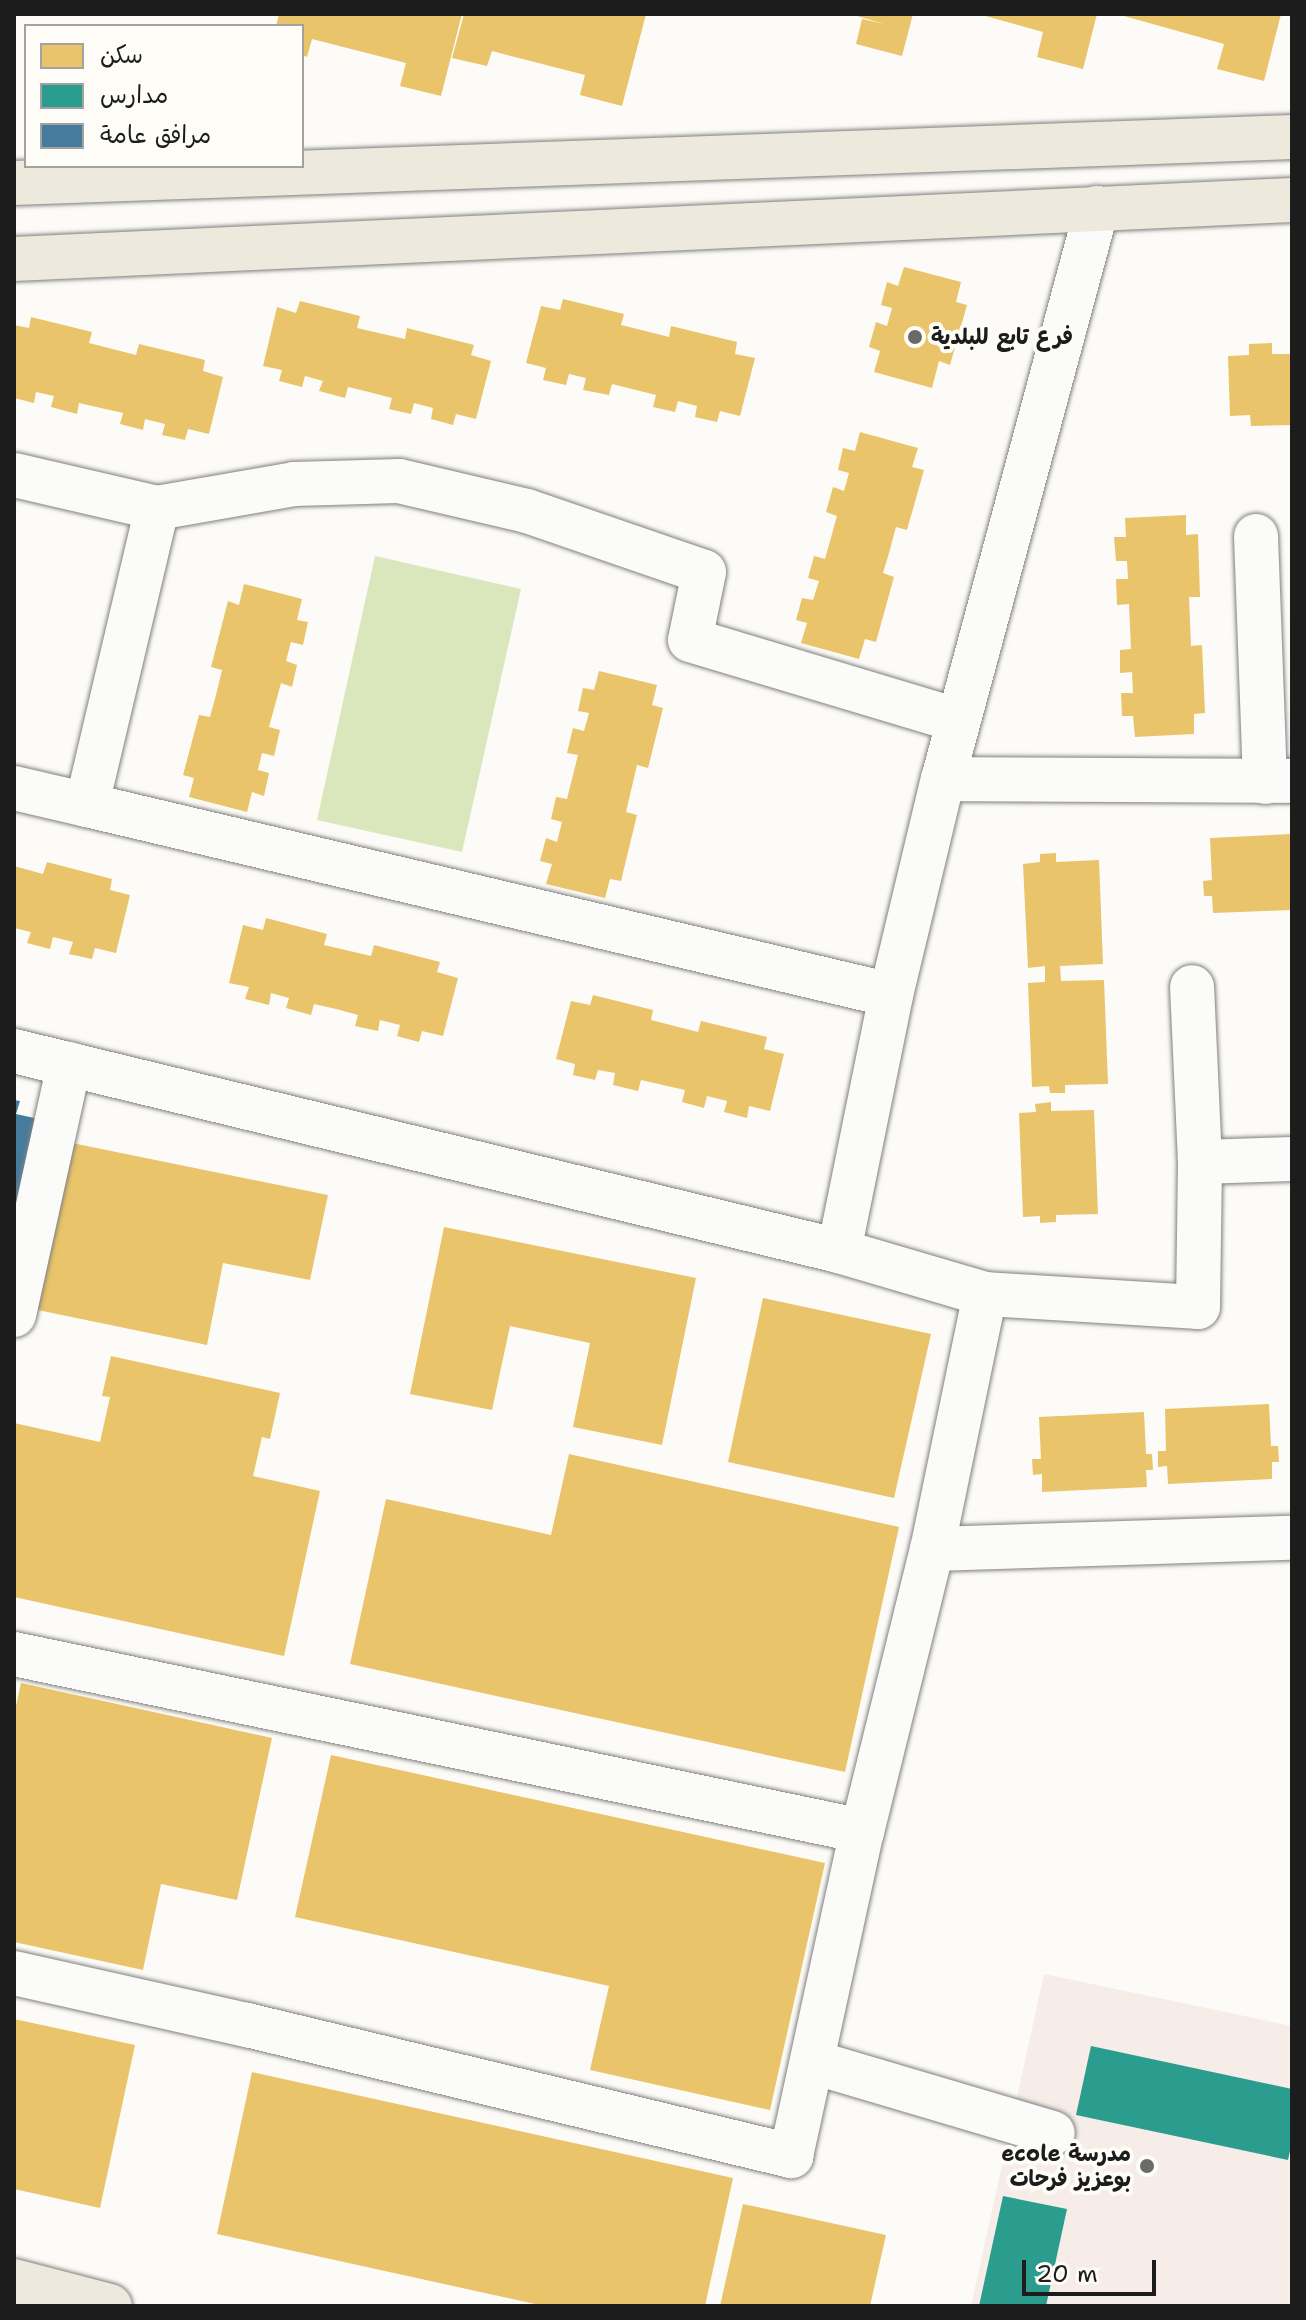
<!DOCTYPE html>
<meta charset="utf-8">
<style>
body{margin:0}
#map{position:relative;width:1306px;height:2320px;overflow:hidden;background:#fcfbf8;font-family:"Shantell Sans","Playpen Sans Arabic",sans-serif}
div>[style]{position:absolute}
.built>*{inset:0;background:#f6ece8}
.green>*{inset:0;background:#dae7bd}
.homes>*{inset:0;background:#e9c46a}
.schools>*{inset:0;background:#2a9d8f}
.public>*{inset:0;background:#457b9d}
.roads{filter:drop-shadow(0 0 2px #81807f) drop-shadow(0 0 2px #81807f)}
.minor>*{height:44px;margin:-22px;padding:0 22px;transform-origin:22px;border-radius:22px;background:#fbfbf9}
.major>*{height:44px;margin:-22px;padding:0 22px;transform-origin:22px;border-radius:22px;background:#edeadd}
.dots>*{width:22px;height:22px;translate:-50% -50%;box-sizing:border-box;border:4px solid #fdfcf7;border-radius:50%}
span{translate:-50% -50%;white-space:nowrap;text-align:center;line-height:1.15;-webkit-text-stroke:8px #fdfcf7;paint-order:stroke}
.poi-label{font-size:22px;color:#1c1c1c;font-weight:700}
.left{translate:0 -50%;text-align:left}
.right{translate:-100% -50%;text-align:right}
.frame{position:absolute;inset:0;border:16px solid #1c1c1c;pointer-events:none}
.legend{position:absolute;left:24px;top:24px;width:280px;height:144px;box-sizing:border-box;background:#fdfcf7;border:2px solid #a3a29f;margin:0;padding:10px 14px;list-style:none;font-size:24px;color:#1c1c1c}
.legend li{display:flex;align-items:center;gap:16px;height:40px}
.legend b{width:40px;border:2px solid #a3a29f}
.scale{position:absolute;left:1022px;top:2260px;width:134px;height:36px;box-sizing:border-box;border:4px solid #1c1c1c;border-top:0;padding-left:10px;font-size:24px;line-height:28px;white-space:nowrap;color:#1c1c1c;-webkit-text-stroke:6px #fdfcf7;paint-order:stroke}
</style>
<div id="map">
<div class="built">
<div style="clip-path:polygon(1044px 1974px,1292px 2026px,1292px 2306px,971px 2306px)"></div>
</div>
<div class="green">
<div style="clip-path:polygon(375px 556px,521px 589px,462px 852px,317px 820px)"></div>
</div>
<div class="homes">
<div style="clip-path:polygon(279px 14px,462px 14px,441px 96px,400px 86px,406px 63px,312px 39px,307px 57px,302px 55px,302px 26px,276px 26px)"></div>
<div style="clip-path:polygon(464px 14px,646px 14px,622px 106px,580px 95px,585px 75px,492px 51px,487px 66px,452px 58px)"></div>
<div style="clip-path:polygon(850px 14px,913px 14px,902px 56px,856px 44px,862px 19px,884px 24px)"></div>
<div style="clip-path:polygon(978px 14px,1097px 14px,1083px 69px,1037px 57px,1043px 32px)"></div>
<div style="clip-path:polygon(1117px 14px,1281px 14px,1264px 81px,1217px 69px,1224px 44px)"></div>
<div style="clip-path:polygon(904px 267px,961px 282px,956px 302px,967px 305px,950px 365px,939px 361px,932px 388px,874px 372px,880px 351px,869px 347px,876px 322px,887px 326px,892px 308px,881px 305px,887px 282px,898px 286px)"></div>
<div style="clip-path:polygon(563px 299px,624px 314px,621px 325px,669px 337px,671px 326px,737px 342px,735px 354px,755px 358px,740px 416px,720px 411px,717px 422px,695px 417px,697px 406px,678px 401px,675px 412px,653px 407px,656px 395px,612px 384px,609px 395px,583px 390px,586px 378px,569px 374px,566px 385px,543px 380px,546px 368px,526px 363px,541px 306px,560px 310px)"></div>
<div style="clip-path:polygon(300px 301px,360px 316px,357px 328px,405px 339px,407px 328px,474px 345px,471px 355px,491px 361px,476px 419px,456px 414px,453px 425px,431px 419px,433px 408px,414px 403px,411px 414px,389px 409px,392px 398px,369px 392px,348px 387px,345px 398px,319px 391px,323px 381px,305px 376px,302px 387px,279px 381px,282px 370px,263px 366px,277px 307px,296px 313px)"></div>
<div style="clip-path:polygon(31px 317px,92px 332px,89px 343px,136px 355px,139px 344px,205px 360px,203px 371px,223px 377px,209px 434px,188px 429px,185px 440px,162px 435px,165px 424px,145px 419px,143px 430px,120px 424px,123px 413px,79px 403px,77px 414px,51px 407px,54px 396px,36px 392px,34px 403px,14px 398px,14px 325px,29px 328px)"></div>
<div style="clip-path:polygon(1272px 343px,1272px 354px,1292px 354px,1292px 425px,1251px 426px,1250px 415px,1230px 416px,1228px 356px,1249px 355px,1249px 344px)"></div>
<div style="clip-path:polygon(860px 432px,918px 448px,912px 467px,924px 470px,907px 530px,896px 527px,889px 553px,883px 573px,894px 577px,876px 642px,865px 639px,859px 659px,801px 643px,807px 623px,796px 620px,802px 598px,813px 600px,819px 581px,808px 578px,814px 556px,825px 559px,837px 516px,826px 512px,833px 487px,844px 491px,849px 473px,838px 470px,843px 448px,855px 451px)"></div>
<div style="clip-path:polygon(1186px 515px,1186px 535px,1198px 534px,1200px 597px,1189px 597px,1191px 646px,1202px 645px,1205px 713px,1194px 714px,1194px 734px,1135px 737px,1133px 716px,1122px 716px,1121px 693px,1133px 693px,1132px 672px,1120px 673px,1120px 650px,1131px 649px,1129px 604px,1117px 605px,1116px 579px,1128px 579px,1127px 561px,1116px 561px,1114px 537px,1126px 537px,1125px 518px)"></div>
<div style="clip-path:polygon(244px 584px,302px 599px,297px 620px,308px 622px,303px 645px,291px 642px,286px 661px,297px 665px,292px 687px,281px 683px,269px 727px,280px 730px,274px 756px,262px 753px,258px 770px,269px 773px,264px 796px,252px 792px,247px 812px,189px 797px,194px 778px,183px 775px,199px 715px,210px 717px,217px 691px,222px 670px,211px 667px,228px 601px,239px 605px)"></div>
<div style="clip-path:polygon(599px 671px,657px 685px,652px 705px,663px 708px,648px 768px,637px 765px,626px 812px,637px 815px,621px 881px,610px 879px,605px 898px,546px 884px,552px 864px,540px 861px,546px 838px,557px 842px,562px 822px,551px 819px,556px 797px,567px 799px,578px 755px,567px 753px,573px 728px,584px 731px,589px 713px,578px 711px,583px 688px,594px 690px)"></div>
<div style="clip-path:polygon(1292px 834px,1292px 910px,1213px 913px,1212px 896px,1204px 896px,1203px 881px,1212px 880px,1210px 838px)"></div>
<div style="clip-path:polygon(1056px 853px,1056px 862px,1099px 860px,1103px 964px,1060px 966px,1061px 981px,1104px 980px,1108px 1084px,1065px 1085px,1065px 1093px,1050px 1093px,1049px 1086px,1032px 1087px,1028px 983px,1045px 982px,1045px 966px,1028px 968px,1023px 864px,1040px 862px,1040px 854px)"></div>
<div style="clip-path:polygon(47px 862px,112px 879px,110px 890px,130px 895px,116px 953px,95px 948px,92px 959px,69px 954px,73px 942px,53px 937px,50px 949px,27px 943px,31px 932px,14px 928px,14px 866px,43px 874px)"></div>
<div style="clip-path:polygon(266px 918px,327px 934px,324px 945px,371px 956px,374px 945px,440px 962px,437px 972px,458px 978px,443px 1036px,422px 1031px,419px 1042px,397px 1036px,400px 1025px,380px 1020px,378px 1031px,355px 1026px,358px 1015px,336px 1009px,314px 1004px,311px 1015px,286px 1008px,289px 998px,271px 993px,269px 1005px,245px 999px,249px 987px,229px 983px,243px 925px,263px 930px)"></div>
<div style="clip-path:polygon(593px 995px,653px 1010px,651px 1020px,698px 1032px,701px 1021px,767px 1037px,764px 1049px,784px 1054px,770px 1111px,749px 1106px,747px 1118px,724px 1112px,727px 1101px,707px 1096px,704px 1108px,682px 1102px,685px 1090px,641px 1080px,638px 1091px,613px 1085px,615px 1073px,598px 1070px,595px 1080px,573px 1075px,575px 1064px,556px 1059px,571px 1001px,590px 1005px)"></div>
<div style="clip-path:polygon(1051px 1102px,1051px 1111px,1094px 1110px,1098px 1214px,1056px 1215px,1056px 1222px,1040px 1223px,1040px 1216px,1023px 1217px,1019px 1113px,1036px 1112px,1035px 1104px)"></div>
<div style="clip-path:polygon(67px 1142px,328px 1195px,310px 1280px,223px 1263px,207px 1345px,33px 1309px)"></div>
<div style="clip-path:polygon(444px 1227px,696px 1278px,662px 1445px,573px 1427px,590px 1343px,510px 1326px,492px 1410px,410px 1394px)"></div>
<div style="clip-path:polygon(763px 1298px,931px 1334px,894px 1498px,728px 1462px)"></div>
<div style="clip-path:polygon(111px 1356px,280px 1393px,270px 1439px,262px 1437px,253px 1476px,320px 1491px,284px 1656px,14px 1597px,14px 1423px,100px 1442px,110px 1397px,102px 1396px)"></div>
<div style="clip-path:polygon(1269px 1404px,1271px 1446px,1278px 1446px,1279px 1462px,1272px 1462px,1272px 1479px,1168px 1484px,1167px 1466px,1158px 1467px,1158px 1451px,1166px 1451px,1165px 1409px)"></div>
<div style="clip-path:polygon(1144px 1412px,1146px 1454px,1152px 1454px,1153px 1470px,1146px 1470px,1147px 1487px,1042px 1492px,1042px 1474px,1033px 1475px,1032px 1459px,1041px 1459px,1039px 1417px)"></div>
<div style="clip-path:polygon(569px 1454px,899px 1527px,845px 1772px,350px 1664px,386px 1499px,551px 1535px)"></div>
<div style="clip-path:polygon(21px 1683px,272px 1738px,237px 1900px,161px 1884px,143px 1970px,14px 1942px,14px 1715px)"></div>
<div style="clip-path:polygon(331px 1755px,825px 1863px,770px 2110px,590px 2070px,609px 1986px,295px 1917px)"></div>
<div style="clip-path:polygon(14px 2019px,135px 2045px,100px 2208px,14px 2189px)"></div>
<div style="clip-path:polygon(252px 2072px,733px 2178px,705px 2306px,544px 2306px,217px 2234px)"></div>
<div style="clip-path:polygon(743px 2204px,886px 2235px,870px 2306px,720px 2306px)"></div>
</div>
<div class="schools">
<div style="clip-path:polygon(1091px 2046px,1292px 2089px,1292px 2142px,1288px 2160px,1076px 2115px)"></div>
<div style="clip-path:polygon(1003px 2196px,1067px 2209px,1046px 2306px,979px 2306px)"></div>
</div>
<div class="public">
<div style="clip-path:polygon(14px 1100px,20px 1101px,16px 1114px,48px 1121px,14px 1263px)"></div>
</div>
<div class="roads">
<div class="minor">
<div style="left:1097px;top:208px;width:591px;rotate:105.09deg"></div>
<div style="left:943px;top:779px;width:349px;rotate:0.3deg"></div>
<div style="left:14px;top:475px;width:147px;rotate:13deg"></div>
<div style="left:157px;top:508px;width:305px;rotate:103.3deg"></div>
<div style="left:87px;top:805px;width:75px;rotate:-166.9deg"></div>
<div style="left:157px;top:508px;width:139px;rotate:-9.9deg"></div>
<div style="left:294px;top:484px;width:105px;rotate:-1.6deg"></div>
<div style="left:399px;top:481px;width:131px;rotate:13.2deg"></div>
<div style="left:527px;top:511px;width:187px;rotate:19deg"></div>
<div style="left:704px;top:572px;width:69px;rotate:101.6deg"></div>
<div style="left:690px;top:640px;width:279px;rotate:16.7deg"></div>
<div style="left:1256px;top:536px;width:246px;rotate:87.9deg"></div>
<div style="left:87px;top:805px;width:826px;rotate:13.3deg"></div>
<div style="left:14px;top:1051px;width:849px;rotate:13.63deg"></div>
<div style="left:839px;top:1251px;width:152px;rotate:16.4deg"></div>
<div style="left:985px;top:1294px;width:260px;rotate:101.7deg"></div>
<div style="left:932px;top:1549px;width:291px;rotate:103.9deg"></div>
<div style="left:862px;top:1831px;width:866px;rotate:-168.21deg"></div>
<div style="left:1200px;top:1162px;width:92px;rotate:-1.9deg"></div>
<div style="left:839px;top:1251px;width:261px;rotate:-78.5deg"></div>
<div style="left:891px;top:995px;width:222px;rotate:-76.5deg"></div>
<div style="left:985px;top:1294px;width:213px;rotate:3.5deg"></div>
<div style="left:1198px;top:1307px;width:145px;rotate:-89.2deg"></div>
<div style="left:1200px;top:1162px;width:175px;rotate:-92.6deg"></div>
<div style="left:14px;top:1315px;width:257px;rotate:-77.6deg"></div>
<div style="left:932px;top:1549px;width:360px;rotate:-1.8deg"></div>
<div style="left:14px;top:1973px;width:239px;rotate:12.6deg"></div>
<div style="left:247px;top:2025px;width:560px;rotate:13.54deg"></div>
<div style="left:791px;top:2156px;width:333px;rotate:-77.7deg"></div>
<div style="left:813px;top:2062px;width:250px;rotate:16.5deg"></div>
</div>
<div class="major">
<div style="left:14px;top:183px;width:1279px;rotate:-2.06deg"></div>
<div style="left:14px;top:259px;width:1279px;rotate:-2.64deg"></div>
<div style="left:14px;top:2281px;width:99px;rotate:14.6deg"></div>
</div>
</div>
<div class="dots">
<div style="left:915px;top:337px;background:#6a6a69"></div>
<div style="left:1147px;top:2166px;background:#6a6a69"></div>
</div>
<div class="poi-label">
<span class="left" style="left:931px;top:337px">فرع تابع للبلدية</span>
<span class="right" style="left:1131px;top:2166px">ecole مدرسة<br>بوعزيز فرحات</span>
</div>
<div class="frame"></div>
<ul class="legend">
<li><b style="height:22px;background:#e9c46a"></b>سكن</li>
<li><b style="height:22px;background:#2a9d8f"></b>مدارس</li>
<li><b style="height:22px;background:#457b9d"></b>مرافق عامة</li>
</ul>
<div class="scale">20 m</div>
</div>
